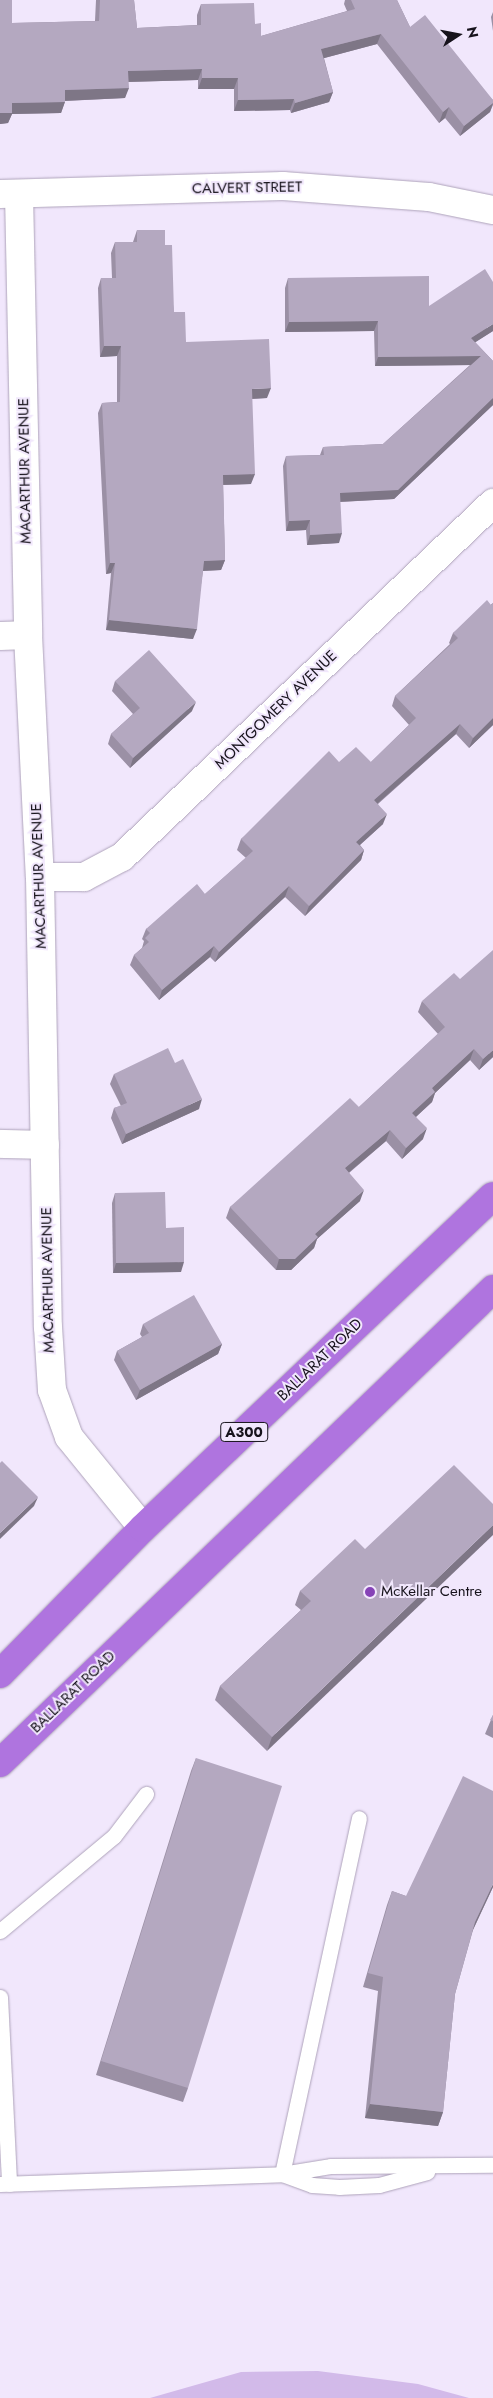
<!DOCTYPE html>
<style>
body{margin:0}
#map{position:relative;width:493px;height:2398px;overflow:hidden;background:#f1e7fc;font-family:Jost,sans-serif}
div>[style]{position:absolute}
.green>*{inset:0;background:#d2bae9}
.roads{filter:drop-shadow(0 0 1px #aea3ba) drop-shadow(0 0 1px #aea3ba)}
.lane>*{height:15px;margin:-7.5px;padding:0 7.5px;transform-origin:7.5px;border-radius:7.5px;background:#fff}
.street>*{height:28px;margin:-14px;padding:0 14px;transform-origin:14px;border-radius:14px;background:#fff}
.highway>*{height:28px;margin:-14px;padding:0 14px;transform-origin:14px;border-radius:14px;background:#af74df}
.wall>*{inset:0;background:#9b90a5}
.shaded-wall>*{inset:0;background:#7e7686}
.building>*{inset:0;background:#b4a8c0}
.dots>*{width:14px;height:14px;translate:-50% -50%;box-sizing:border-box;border:2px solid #f1e7fc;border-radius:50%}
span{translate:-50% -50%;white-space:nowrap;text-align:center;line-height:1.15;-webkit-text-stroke:4px #f1e7fc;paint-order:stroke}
.shield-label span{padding:1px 4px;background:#f1e7fc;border:1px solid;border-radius:4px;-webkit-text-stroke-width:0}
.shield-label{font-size:14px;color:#17131c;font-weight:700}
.street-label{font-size:15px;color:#17131c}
.poi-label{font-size:15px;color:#17131c}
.left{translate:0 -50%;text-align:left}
.north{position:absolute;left:433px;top:10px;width:50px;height:50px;-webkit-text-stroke:4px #f1e7fc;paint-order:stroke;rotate:79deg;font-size:14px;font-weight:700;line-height:20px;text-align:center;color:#17131c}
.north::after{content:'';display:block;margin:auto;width:18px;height:22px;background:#17131c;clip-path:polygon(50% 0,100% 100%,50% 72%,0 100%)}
</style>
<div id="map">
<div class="green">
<div style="clip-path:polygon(318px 2371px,418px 2384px,469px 2398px,150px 2398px,241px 2372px)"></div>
</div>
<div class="roads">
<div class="lane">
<div style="left:0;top:1931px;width:148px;rotate:-39.8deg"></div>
<div style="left:114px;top:1836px;width:53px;rotate:-52.7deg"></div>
<div style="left:0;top:1997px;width:187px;rotate:87.2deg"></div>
<div style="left:282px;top:2174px;width:364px;rotate:-77.8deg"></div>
<div style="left:282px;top:2174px;width:32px;rotate:20deg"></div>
<div style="left:312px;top:2185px;width:27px;rotate:4deg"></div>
<div style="left:339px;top:2187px;width:40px;rotate:-2.9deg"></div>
<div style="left:379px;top:2185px;width:50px;rotate:-15.2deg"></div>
<div style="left:0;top:2184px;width:282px;rotate:-2deg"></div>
<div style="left:282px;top:2174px;width:50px;rotate:-9.3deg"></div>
<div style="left:331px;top:2166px;width:162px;rotate:-0.4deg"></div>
</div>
<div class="street">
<div style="left:0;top:194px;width:283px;rotate:-1.6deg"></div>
<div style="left:283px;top:186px;width:146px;rotate:4.3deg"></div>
<div style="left:429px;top:197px;width:65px;rotate:11.5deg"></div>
<div style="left:19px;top:194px;width:441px;rotate:88.8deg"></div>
<div style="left:28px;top:635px;width:242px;rotate:87.2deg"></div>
<div style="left:40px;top:877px;width:450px;rotate:89deg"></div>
<div style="left:48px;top:1327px;width:63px;rotate:86.4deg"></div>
<div style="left:52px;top:1390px;width:50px;rotate:70.1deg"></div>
<div style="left:69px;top:1437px;width:117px;rotate:50.9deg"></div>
<div style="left:0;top:636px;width:28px;rotate:-2deg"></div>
<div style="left:40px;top:877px;width:44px"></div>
<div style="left:84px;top:877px;width:43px;rotate:-27.8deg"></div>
<div style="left:122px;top:857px;width:513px;rotate:-43.66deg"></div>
<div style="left:0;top:1144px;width:45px;rotate:1.3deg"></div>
</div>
<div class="highway">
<div style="left:0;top:1674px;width:204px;rotate:-45.6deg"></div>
<div style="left:143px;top:1528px;width:482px;rotate:-43.5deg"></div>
<div style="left:0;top:1763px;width:684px;rotate:-43.87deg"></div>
</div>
</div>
<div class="wall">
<div style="clip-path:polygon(0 0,12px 23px,95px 21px,96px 0,134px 0,137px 28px,197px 25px,197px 15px,201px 4px,255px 24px,261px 36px,347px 11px,344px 4px,345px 0,397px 0,410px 27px,493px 100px,493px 105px,490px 112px,460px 136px,445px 118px,439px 123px,377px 44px,324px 58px,333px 92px,329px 102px,291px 113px,290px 110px,234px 111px,234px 89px,198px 89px,198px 80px,128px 82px,125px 98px,65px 101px,61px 113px,12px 114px,8px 123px,0 124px)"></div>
<div style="clip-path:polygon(493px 12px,493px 31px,491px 17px)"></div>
<div style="clip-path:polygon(137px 230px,165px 245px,174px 312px,186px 342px,267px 398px,252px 399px,251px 484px,223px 485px,225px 560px,221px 570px,203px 571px,193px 639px,106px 630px,111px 573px,106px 574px,98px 413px,102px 403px,117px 402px,117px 356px,100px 357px,98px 288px,101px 278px,112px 278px,111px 253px,115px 242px,133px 242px)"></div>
<div style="clip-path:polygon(288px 278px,429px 306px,493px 331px,475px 342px,493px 361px,493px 405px,394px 499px,340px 502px,339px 543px,307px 545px,306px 530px,286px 531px,283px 466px,286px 456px,320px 455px,323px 447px,383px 444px,470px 365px,375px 366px,374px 331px,285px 332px,285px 288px)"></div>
<div style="clip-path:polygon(493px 603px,493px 725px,469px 748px,456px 734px,378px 804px,383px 824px,360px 845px,364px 850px,361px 860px,305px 916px,285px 897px,215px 962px,210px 957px,159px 1000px,130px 965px,134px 955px,142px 948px,144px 941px,142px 939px,146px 929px,205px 894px,246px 858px,237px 850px,241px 839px,339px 762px,371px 762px,409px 725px,392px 706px,395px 696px,450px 644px,449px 643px,453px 633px)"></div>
<div style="clip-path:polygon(115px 681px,192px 711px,130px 768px,108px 744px,111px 734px,133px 714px,112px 691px)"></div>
<div style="clip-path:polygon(422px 1001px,493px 1057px,479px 1070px,470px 1060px,435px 1093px,432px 1102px,416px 1117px,423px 1139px,402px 1159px,386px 1141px,349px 1173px,360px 1201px,317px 1239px,314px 1248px,291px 1270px,276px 1270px,226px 1218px,230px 1207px,359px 1107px,438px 1034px,418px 1012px)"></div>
<div style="clip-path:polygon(114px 1074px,199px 1109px,122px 1144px,111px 1118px,114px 1108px,121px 1106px,110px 1084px)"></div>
<div style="clip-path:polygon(115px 1193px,166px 1228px,181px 1272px,113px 1273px,112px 1203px)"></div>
<div style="clip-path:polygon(143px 1324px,222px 1344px,218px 1354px,136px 1400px,114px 1360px,117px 1351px,142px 1337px,140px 1334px)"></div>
<div style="clip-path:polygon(365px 1549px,267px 1751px,215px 1700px,220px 1686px,301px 1610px,295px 1605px,300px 1591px)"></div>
<div style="clip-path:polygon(493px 1715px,493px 1738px,485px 1734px)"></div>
<div style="clip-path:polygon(196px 1758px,188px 2088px,183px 2102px,96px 2075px,191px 1771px)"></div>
<div style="clip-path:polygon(493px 1887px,473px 1930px,455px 1994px,443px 2112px,438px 2126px,365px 2118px,378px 1991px,363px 1987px,387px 1905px,392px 1891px,406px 1896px)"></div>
</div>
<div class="shaded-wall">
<div style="clip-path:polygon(381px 34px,377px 44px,317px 60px,321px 49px)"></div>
<div style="clip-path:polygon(202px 69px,198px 80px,124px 82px,128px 71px)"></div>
<div style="clip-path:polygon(202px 78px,238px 78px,234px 89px,198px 89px)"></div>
<div style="clip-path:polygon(129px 88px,125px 98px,61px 101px,65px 90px)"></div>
<div style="clip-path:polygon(333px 92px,329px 102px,291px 113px,295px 103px)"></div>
<div style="clip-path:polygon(294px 99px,290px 110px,234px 111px,238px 100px)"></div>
<div style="clip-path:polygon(65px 102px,61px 113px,12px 114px,8px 123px,0 124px,0 113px,12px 103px)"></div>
<div style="clip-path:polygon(493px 103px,490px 112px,460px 136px,464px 126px)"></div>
<div style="clip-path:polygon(449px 107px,445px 118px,439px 123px,443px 112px)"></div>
<div style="clip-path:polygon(378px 321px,374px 331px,285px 332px,289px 322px)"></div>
<div style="clip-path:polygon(493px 324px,493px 331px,468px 347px,471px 338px)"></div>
<div style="clip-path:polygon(104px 346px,121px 346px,117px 356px,100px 357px)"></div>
<div style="clip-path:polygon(481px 356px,477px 365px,375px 366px,378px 357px)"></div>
<div style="clip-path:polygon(271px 388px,267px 398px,248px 399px,252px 389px)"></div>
<div style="clip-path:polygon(493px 398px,493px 405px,394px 499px,336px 502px,340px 493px)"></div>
<div style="clip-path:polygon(255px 474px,251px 484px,219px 485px,223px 475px)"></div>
<div style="clip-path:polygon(310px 520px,306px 530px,286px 531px,289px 521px)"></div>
<div style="clip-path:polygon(342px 533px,339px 543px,307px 545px,310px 535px)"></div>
<div style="clip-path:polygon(225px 560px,221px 570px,201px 571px,204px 561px)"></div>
<div style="clip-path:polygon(110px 563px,115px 563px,111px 573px,106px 574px)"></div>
<div style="clip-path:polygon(109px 620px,197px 629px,193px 639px,106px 630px)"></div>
<div style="clip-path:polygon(196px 702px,192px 711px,130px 768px,133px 758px)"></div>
<div style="clip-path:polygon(493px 718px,493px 725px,469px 748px,473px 738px)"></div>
<div style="clip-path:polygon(460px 724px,456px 734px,370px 810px,374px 800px)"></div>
<div style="clip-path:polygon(387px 814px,383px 824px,352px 852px,356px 842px)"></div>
<div style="clip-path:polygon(364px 850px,361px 860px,305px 916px,309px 906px)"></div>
<div style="clip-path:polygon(289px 886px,285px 897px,215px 962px,219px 952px)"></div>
<div style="clip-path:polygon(214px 946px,210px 957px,159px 1000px,162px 990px)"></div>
<div style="clip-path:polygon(474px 1049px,470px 1060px,435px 1093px,432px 1102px,408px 1124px,412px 1113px,432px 1088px)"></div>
<div style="clip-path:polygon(493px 1050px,493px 1057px,479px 1070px,483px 1059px)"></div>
<div style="clip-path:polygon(202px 1099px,199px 1109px,122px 1144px,126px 1134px)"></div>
<div style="clip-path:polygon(427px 1128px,423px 1139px,402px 1159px,406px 1148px)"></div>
<div style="clip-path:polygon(390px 1130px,386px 1141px,341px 1179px,345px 1168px)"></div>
<div style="clip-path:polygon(364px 1190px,360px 1201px,317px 1239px,314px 1248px,291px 1270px,276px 1270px,279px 1259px,315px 1234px)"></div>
<div style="clip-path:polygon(184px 1262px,181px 1272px,113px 1273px,116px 1263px)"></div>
<div style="clip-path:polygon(222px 1344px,218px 1354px,136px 1400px,140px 1390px)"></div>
<div style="clip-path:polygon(38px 1497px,34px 1506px,0 1539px,0 1533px)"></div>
<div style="clip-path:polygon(493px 1525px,493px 1535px,267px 1751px,272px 1737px)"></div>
<div style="clip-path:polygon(493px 1884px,493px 1887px,470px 1936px,475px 1922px)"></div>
<div style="clip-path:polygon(370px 2104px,443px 2112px,438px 2126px,365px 2118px)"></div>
</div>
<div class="building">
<div style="clip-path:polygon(0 0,12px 0,12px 23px,99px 21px,100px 0,134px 0,137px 28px,201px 25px,201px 4px,254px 3px,255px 24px,261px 23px,261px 36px,355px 9px,351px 0,397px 0,410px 27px,425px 15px,493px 100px,493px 103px,464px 126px,449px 107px,443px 112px,381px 34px,321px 49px,333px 92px,295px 103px,294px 99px,238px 100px,238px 78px,202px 78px,202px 69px,128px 71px,129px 88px,65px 90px,65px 102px,12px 103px,12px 113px,0 113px)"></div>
<div style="clip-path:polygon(137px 230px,165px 230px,165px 245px,172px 245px,174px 312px,185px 312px,186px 342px,269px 339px,271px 388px,252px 389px,255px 474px,223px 475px,225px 560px,204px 561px,197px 629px,109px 620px,115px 563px,110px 563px,102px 403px,120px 402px,121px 346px,104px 346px,101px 278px,116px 278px,115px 242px,137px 242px)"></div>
<div style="clip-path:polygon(485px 269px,493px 282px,493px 324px,471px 338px,493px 361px,493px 398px,398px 490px,340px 493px,342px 533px,310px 535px,310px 520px,289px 521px,286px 456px,324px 455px,323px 447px,383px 444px,481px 356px,378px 357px,378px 321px,289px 322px,288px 278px,429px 276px,429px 306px)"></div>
<div style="clip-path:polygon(487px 600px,491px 605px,493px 603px,493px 718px,473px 738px,460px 724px,374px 800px,387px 814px,356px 842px,364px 850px,309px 906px,289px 886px,219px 952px,214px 946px,162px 990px,134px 955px,149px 942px,145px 938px,150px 933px,146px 929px,197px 884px,205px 894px,253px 851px,241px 839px,329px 751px,339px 762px,356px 747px,371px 762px,416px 718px,395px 696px,458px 638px,453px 633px)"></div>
<div style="clip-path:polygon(149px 650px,196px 702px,133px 758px,111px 734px,140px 708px,115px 681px)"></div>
<div style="clip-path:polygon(493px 950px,493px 1050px,483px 1059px,474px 1049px,432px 1088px,435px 1092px,412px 1113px,427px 1128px,406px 1148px,390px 1130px,345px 1168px,364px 1190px,315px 1234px,318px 1237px,295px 1259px,279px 1259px,230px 1207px,350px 1098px,359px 1107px,445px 1027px,422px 1001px,454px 973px,460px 979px)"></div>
<div style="clip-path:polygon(168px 1048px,175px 1063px,183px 1059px,202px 1099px,126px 1134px,114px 1108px,127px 1103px,114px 1074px)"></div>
<div style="clip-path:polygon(165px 1192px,166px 1228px,184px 1227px,184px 1262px,116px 1263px,115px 1193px)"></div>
<div style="clip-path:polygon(194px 1295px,222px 1344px,140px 1390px,117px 1351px,149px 1333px,143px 1324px)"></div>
<div style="clip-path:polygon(2px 1461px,38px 1497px,0 1533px,0 1463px)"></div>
<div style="clip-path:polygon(454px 1465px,493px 1504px,493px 1525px,272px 1737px,220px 1686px,311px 1601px,300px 1591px,355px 1539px,365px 1549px)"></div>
<div style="clip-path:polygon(493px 1715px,493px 1721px,490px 1720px)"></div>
<div style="clip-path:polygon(196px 1758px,282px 1786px,188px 2088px,101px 2061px)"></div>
<div style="clip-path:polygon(463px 1776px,493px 1791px,493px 1884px,475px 1922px,455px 1994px,443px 2112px,370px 2104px,383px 1977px,368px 1973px,392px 1891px,406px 1896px)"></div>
</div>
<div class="dots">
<div style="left:370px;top:1592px;background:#8643b7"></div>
</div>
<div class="shield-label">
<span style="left:244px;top:1432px">A300</span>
</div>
<div class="street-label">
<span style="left:247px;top:188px;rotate:-1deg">CALVERT STREET</span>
<span style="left:25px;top:471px;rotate:-91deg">MACARTHUR AVENUE</span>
<span style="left:276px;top:710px;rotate:-44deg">MONTGOMERY AVENUE</span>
<span style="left:39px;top:876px;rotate:-92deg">MACARTHUR AVENUE</span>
<span style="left:48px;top:1280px;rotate:-91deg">MACARTHUR AVENUE</span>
<span style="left:320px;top:1360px;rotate:-44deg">BALLARAT ROAD</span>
<span style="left:73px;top:1692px;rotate:-44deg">BALLARAT ROAD</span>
</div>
<div class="poi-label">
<span class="left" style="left:381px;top:1592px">McKellar Centre</span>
</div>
<div class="north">N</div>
</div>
